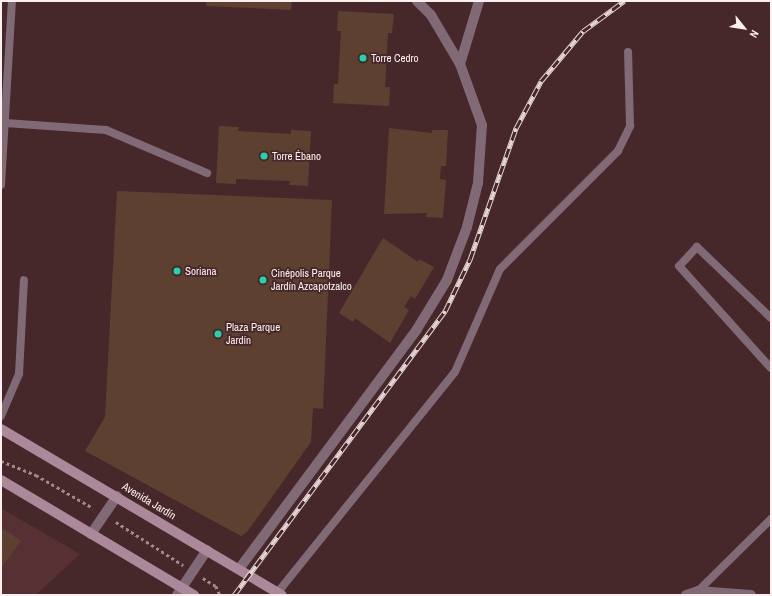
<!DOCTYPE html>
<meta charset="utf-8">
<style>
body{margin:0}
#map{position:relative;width:772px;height:596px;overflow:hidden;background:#47282a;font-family:"Archivo Narrow",sans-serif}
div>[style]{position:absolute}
.built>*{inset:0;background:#563033}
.building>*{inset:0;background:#5e4031}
.path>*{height:2.5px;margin-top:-1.25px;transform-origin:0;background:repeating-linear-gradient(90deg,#a08a8b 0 3px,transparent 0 6px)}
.service>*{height:8px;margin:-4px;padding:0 4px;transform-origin:4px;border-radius:4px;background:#7f6a75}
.minor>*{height:10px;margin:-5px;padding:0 5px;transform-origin:5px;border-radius:5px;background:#7f6a75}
.tertiary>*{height:10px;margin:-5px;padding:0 5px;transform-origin:5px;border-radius:5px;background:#7f6a75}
.secondary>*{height:10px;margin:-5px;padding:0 5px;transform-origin:5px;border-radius:5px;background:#ab899b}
.rail>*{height:4.5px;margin-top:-2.25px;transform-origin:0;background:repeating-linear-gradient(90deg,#47282a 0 9px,#e5d6d6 0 18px);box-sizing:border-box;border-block:1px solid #e5d6d6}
.dots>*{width:11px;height:11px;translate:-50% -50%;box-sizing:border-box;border:2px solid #47282a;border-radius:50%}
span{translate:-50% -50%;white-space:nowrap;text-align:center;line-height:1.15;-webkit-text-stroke:3.5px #47282a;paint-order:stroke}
.poi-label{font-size:11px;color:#fdf0f0}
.left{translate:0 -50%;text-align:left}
.street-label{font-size:11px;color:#fdf0f0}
.frame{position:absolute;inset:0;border:2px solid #fdf0f0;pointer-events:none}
.north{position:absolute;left:724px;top:8px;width:40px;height:40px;-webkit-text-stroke:3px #47282a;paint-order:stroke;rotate:120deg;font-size:11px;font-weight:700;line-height:16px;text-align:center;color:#fdf0f0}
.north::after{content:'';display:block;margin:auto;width:14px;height:18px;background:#fdf0f0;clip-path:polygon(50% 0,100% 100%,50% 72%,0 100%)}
</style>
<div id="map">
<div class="built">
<div style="clip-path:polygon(1px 508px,80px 554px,36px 595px,1px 595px)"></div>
</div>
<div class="building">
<div style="clip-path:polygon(207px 1px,292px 1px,291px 10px,206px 6px)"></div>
<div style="clip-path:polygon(338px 11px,394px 14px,392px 33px,388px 33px,385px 87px,390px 87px,389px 106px,333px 103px,334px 84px,338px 84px,341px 31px,337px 31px)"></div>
<div style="clip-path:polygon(219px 126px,239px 127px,238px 131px,291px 134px,291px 130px,311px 131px,308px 186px,289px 185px,290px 181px,236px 179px,236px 184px,216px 183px)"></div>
<div style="clip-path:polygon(389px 128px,432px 133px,432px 130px,448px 130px,446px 166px,441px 166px,440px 179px,446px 180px,443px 218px,426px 217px,427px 213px,384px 214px)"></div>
<div style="clip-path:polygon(117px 191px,332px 200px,323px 409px,313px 408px,311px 442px,247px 532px,241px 536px,85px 451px,105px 417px)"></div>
<div style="clip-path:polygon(383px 238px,418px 262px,419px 259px,434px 267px,415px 299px,411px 296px,404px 307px,409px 310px,390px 343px,355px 318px,353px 322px,339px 313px)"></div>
<div style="clip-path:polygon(4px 529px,21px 541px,1px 568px,1px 532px)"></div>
</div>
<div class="path">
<div style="left:1px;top:461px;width:38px;rotate:22deg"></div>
<div style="left:36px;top:475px;width:66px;rotate:30.1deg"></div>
<div style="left:116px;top:522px;width:80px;rotate:32.7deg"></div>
<div style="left:203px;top:578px;width:15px;rotate:32deg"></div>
<div style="left:216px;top:586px;width:10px;rotate:66deg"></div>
</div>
<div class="service">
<div style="left:5px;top:123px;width:101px;rotate:4deg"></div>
<div style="left:106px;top:130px;width:110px;rotate:23.1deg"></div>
<div style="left:1px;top:185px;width:184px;rotate:-86.6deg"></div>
<div style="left:771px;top:318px;width:103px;rotate:-136.2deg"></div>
<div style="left:697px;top:247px;width:26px;rotate:133deg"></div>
<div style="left:679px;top:266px;width:137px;rotate:48deg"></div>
<div style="left:1px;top:416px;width:46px;rotate:-66.8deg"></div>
<div style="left:19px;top:374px;width:94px;rotate:-87deg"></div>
<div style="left:698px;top:591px;width:103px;rotate:-44.6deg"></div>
<div style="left:278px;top:592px;width:282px;rotate:-51.2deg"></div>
<div style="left:455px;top:372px;width:112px;rotate:-66.4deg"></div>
<div style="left:500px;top:269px;width:167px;rotate:-45deg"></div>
<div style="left:618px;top:151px;width:28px;rotate:-64deg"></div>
<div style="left:630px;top:126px;width:74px;rotate:-91.5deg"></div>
</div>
<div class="minor">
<div style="left:460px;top:64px;width:66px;rotate:-73.2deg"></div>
<div style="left:239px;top:569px;width:299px;rotate:-53.4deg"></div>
<div style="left:417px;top:329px;width:57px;rotate:-58.5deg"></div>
<div style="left:447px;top:280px;width:57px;rotate:-69.3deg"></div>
<div style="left:467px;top:227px;width:45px;rotate:-76deg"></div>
<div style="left:478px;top:183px;width:58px;rotate:-86.1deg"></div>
<div style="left:482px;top:125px;width:65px;rotate:-109.8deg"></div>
<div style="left:460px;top:64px;width:57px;rotate:-120.6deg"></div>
<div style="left:431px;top:15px;width:20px;rotate:-135deg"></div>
<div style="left:686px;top:595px;width:13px;rotate:-18deg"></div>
<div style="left:698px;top:591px;width:53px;rotate:4.3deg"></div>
</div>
<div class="tertiary">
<div style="left:91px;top:534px;width:46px;rotate:-55.6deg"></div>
<div style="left:177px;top:595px;width:54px;rotate:-56.3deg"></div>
</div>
<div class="secondary">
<div style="left:1px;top:429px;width:326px;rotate:30.6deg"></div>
<div style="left:1px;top:480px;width:225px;rotate:30.8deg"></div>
</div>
<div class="rail">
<div style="left:234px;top:595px;width:354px;rotate:-53.4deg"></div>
<div style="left:445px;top:311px;width:58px;rotate:-64.3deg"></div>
<div style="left:470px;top:259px;width:139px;rotate:-70.7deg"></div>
<div style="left:516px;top:128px;width:53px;rotate:-62deg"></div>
<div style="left:541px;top:81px;width:65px;rotate:-50deg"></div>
<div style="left:583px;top:31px;width:51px;rotate:-36.2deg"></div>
</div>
<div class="dots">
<div style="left:363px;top:58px;background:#1cd5b1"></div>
<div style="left:264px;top:156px;background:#1cd5b1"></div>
<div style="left:177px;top:271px;background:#1cd5b1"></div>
<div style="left:263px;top:280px;background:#1cd5b1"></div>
<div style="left:218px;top:334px;background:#1cd5b1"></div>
</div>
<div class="poi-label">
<span class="left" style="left:371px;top:58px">Torre Cedro</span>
<span class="left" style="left:272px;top:156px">Torre Ébano</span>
<span class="left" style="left:185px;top:271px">Soriana</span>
<span class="left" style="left:271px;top:280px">Cinépolis Parque<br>Jardín Azcapotzalco</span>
<span class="left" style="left:226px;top:334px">Plaza Parque<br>Jardín</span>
</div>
<div class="street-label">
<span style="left:149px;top:501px;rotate:31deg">Avenida Jardín</span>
</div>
<div class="frame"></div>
<div class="north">N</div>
</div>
